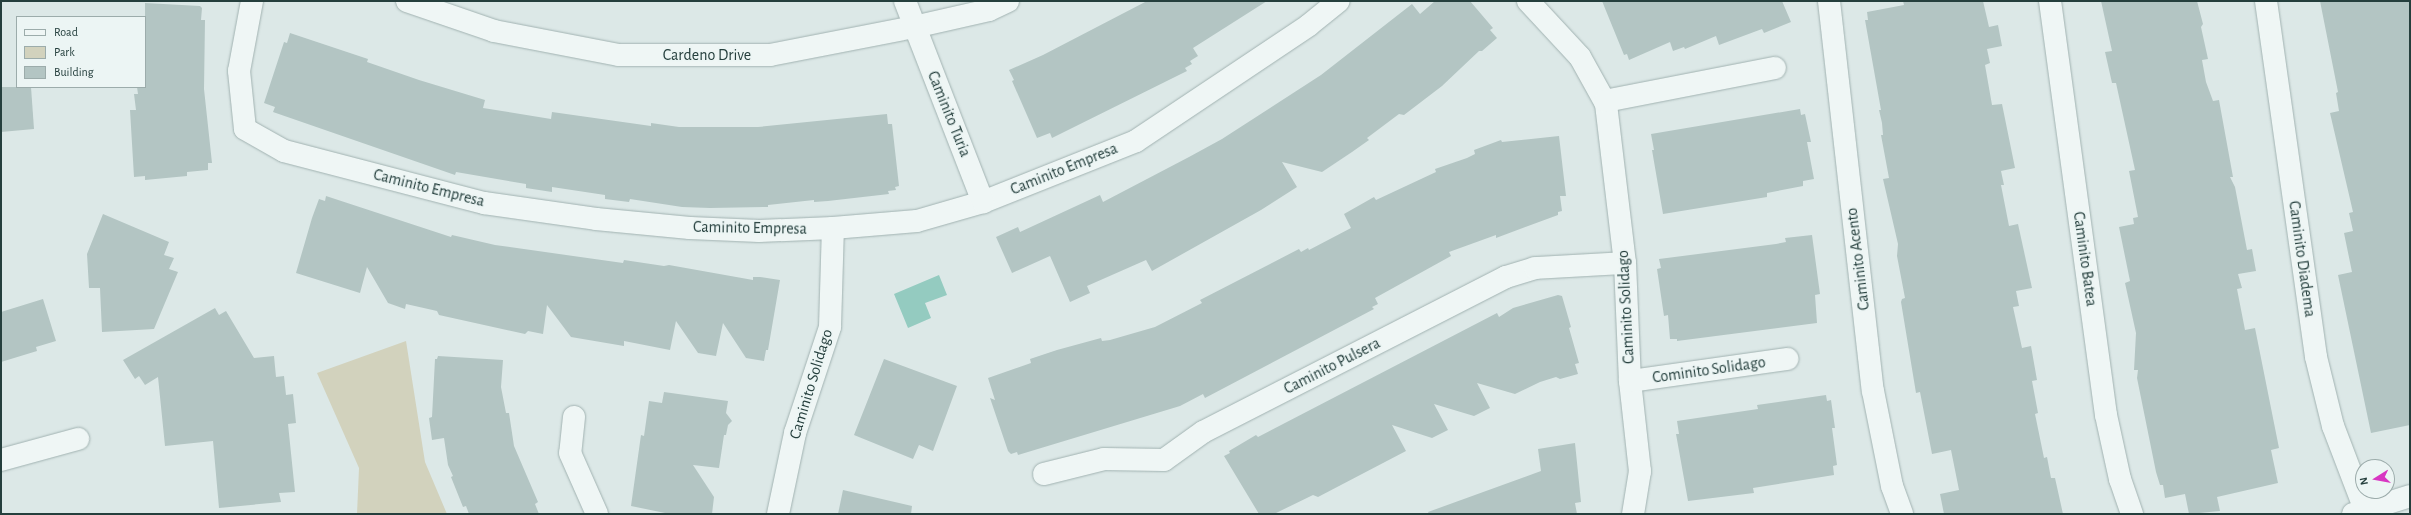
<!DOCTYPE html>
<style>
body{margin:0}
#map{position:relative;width:2411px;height:515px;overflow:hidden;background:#dce8e7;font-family:"Alegreya Sans",sans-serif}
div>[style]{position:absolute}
.green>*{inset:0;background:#d2d2bd}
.water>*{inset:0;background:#94cbc0}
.building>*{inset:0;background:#b3c5c3}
.roads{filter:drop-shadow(0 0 1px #a1b2b1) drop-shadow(0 0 1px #a1b2b1)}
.minor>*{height:22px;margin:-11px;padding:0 11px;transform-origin:11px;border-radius:11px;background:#eff6f5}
span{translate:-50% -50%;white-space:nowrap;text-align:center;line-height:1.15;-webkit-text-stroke:3.5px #ecf5f4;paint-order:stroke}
.street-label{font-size:16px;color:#253f3d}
.frame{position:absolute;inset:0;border:2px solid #253f3d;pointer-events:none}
.legend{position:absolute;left:16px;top:16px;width:130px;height:72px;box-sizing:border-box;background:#ecf5f4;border:1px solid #9cacab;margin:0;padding:5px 7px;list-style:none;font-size:12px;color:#253f3d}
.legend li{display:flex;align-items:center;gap:8px;height:20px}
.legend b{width:20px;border:1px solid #9cacab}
.north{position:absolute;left:2355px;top:459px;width:40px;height:40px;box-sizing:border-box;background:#ecf5f4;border:1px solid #9cacab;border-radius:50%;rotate:259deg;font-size:11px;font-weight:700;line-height:16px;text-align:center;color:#253f3d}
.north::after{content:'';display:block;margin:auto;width:14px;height:18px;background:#d836c2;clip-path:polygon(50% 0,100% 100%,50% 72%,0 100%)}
</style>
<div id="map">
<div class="green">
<div style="clip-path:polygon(406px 341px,425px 462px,447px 514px,357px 514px,359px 468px,317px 373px)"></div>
</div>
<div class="water">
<div style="clip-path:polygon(939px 275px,947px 295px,925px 303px,931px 318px,908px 328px,894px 294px)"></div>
</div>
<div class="building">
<div style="clip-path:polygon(1147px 1px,1267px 1px,1193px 48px,1198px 56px,1190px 61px,1192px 64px,1185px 68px,1187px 71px,1052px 138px,1050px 133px,1037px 138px,1012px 81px,1014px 80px,1009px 70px,1043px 55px)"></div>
<div style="clip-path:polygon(1435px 1px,1470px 1px,1493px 28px,1490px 30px,1497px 38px,1482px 51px,1479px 51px,1442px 86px,1404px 115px,1399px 114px,1367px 138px,1369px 140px,1352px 152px,1322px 172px,1282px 162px,1297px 187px,1261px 210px,1152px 271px,1146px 260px,1087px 286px,1090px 293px,1070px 302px,1050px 256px,1012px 273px,996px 237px,1018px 227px,1020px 232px,1100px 195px,1103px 202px,1189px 157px,1222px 139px,1321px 75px,1412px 4px,1420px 14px)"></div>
<div style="clip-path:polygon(1602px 1px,1782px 1px,1791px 22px,1764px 33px,1762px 29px,1719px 45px,1716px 36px,1685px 49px,1684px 47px,1673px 51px,1670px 42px,1629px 60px,1627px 54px,1624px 55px)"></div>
<div style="clip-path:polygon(1903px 1px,1983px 1px,1989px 27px,1998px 25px,2002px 46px,1987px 49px,1990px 63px,1985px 65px,1992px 105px,2002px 104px,2015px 168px,2001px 171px,2004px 185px,2001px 185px,2009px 226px,2018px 224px,2032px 288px,2016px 291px,2019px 306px,2013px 307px,2022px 348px,2031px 346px,2037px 380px,2032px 381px,2038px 413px,2035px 414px,2044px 458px,2047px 457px,2051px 478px,2055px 478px,2063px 514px,1944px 514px,1940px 494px,1959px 490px,1951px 450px,1932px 454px,1920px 392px,1916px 393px,1901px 302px,1902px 299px,1905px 298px,1897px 256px,1898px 244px,1883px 179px,1889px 178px,1881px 135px,1883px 135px,1882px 123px,1879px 110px,1881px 110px,1865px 20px,1868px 20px,1867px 12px,1904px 5px)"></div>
<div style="clip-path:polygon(2101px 1px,2197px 1px,2203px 24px,2201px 27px,2208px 59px,2202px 60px,2206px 82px,2213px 101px,2219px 100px,2233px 177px,2230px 177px,2235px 187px,2247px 250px,2252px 249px,2256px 271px,2238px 274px,2242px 288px,2237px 289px,2245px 330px,2255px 328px,2279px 448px,2271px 450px,2278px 483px,2217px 497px,2220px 511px,2189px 514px,2185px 494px,2165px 498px,2163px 485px,2160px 485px,2156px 472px,2137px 378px,2138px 370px,2134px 370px,2136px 333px,2125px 283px,2130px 281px,2119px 227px,2134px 224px,2133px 218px,2138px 217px,2129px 171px,2135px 170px,2116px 83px,2112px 83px,2105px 52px,2112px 51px)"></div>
<div style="clip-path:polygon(2320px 1px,2410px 1px,2410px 425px,2371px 433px,2338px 275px,2352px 272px,2344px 233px,2353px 231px,2349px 213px,2353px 212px,2330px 113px,2339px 111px,2336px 93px,2338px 92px)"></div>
<div style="clip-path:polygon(145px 3px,200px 6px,202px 8px,201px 20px,205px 20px,204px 89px,212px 163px,208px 163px,208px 170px,187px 172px,187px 176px,145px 180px,145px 176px,134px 177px,130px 110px,136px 110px,134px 94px,138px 94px,137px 87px,145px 87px)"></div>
<div style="clip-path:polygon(290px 33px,368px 59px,367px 62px,419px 80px,485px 100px,483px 108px,551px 119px,552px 112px,651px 126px,651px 123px,679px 127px,758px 127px,887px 114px,888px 124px,892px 124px,899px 186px,895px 187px,896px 190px,888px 191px,889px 194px,828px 201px,814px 202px,814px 200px,768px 205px,768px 207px,710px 208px,682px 207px,630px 199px,629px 202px,605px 199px,605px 195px,552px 187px,552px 192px,526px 188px,526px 184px,456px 172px,455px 175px,273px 112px,275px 107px,264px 103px,284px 42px,287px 43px)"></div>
<div style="clip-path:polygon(1px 87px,31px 87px,34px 129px,1px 132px)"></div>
<div style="clip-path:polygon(1800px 109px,1801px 115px,1805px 114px,1811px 142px,1807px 142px,1814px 179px,1803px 181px,1803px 186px,1767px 193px,1767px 197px,1663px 214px,1652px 150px,1654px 150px,1651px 134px)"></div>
<div style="clip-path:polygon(1559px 136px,1566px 196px,1560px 196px,1562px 211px,1558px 212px,1558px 215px,1496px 238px,1496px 235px,1449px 252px,1451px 256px,1375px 298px,1378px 304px,1372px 307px,1374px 309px,1205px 398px,1203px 394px,1180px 406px,1018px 455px,1017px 452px,1011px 454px,1008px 451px,990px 398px,995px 400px,988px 378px,1031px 363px,1030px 359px,1057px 350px,1101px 338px,1102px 341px,1110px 340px,1155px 327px,1202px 303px,1200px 300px,1299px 249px,1301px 252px,1308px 248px,1309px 250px,1351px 228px,1344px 214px,1374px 197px,1376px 200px,1436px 172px,1435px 169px,1467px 158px,1475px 154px,1474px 150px,1501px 140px,1502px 142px)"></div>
<div style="clip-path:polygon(326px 196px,451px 237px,452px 235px,495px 245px,623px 263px,624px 260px,664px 266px,669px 265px,753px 280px,753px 277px,760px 277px,780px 280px,768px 350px,766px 350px,764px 361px,746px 358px,723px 323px,716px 356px,698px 353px,676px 321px,670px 350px,624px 341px,624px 346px,571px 337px,547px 305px,543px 334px,528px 331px,525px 334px,439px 315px,437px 311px,406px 304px,405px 309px,388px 303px,367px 267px,360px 293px,296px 273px,312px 218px,319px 199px,325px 201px)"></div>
<div style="clip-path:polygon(103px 214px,169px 242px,164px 255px,174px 258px,169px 269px,178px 272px,154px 329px,102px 332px,100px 288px,89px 288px,87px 254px)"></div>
<div style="clip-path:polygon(1812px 235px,1820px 294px,1815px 295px,1817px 323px,1677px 341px,1677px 339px,1670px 339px,1668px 315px,1664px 316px,1657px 269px,1661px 268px,1659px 259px,1776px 244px,1786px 242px,1785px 238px)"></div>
<div style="clip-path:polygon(1558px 295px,1562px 296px,1571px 327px,1569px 328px,1579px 363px,1575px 364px,1578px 374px,1560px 379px,1556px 377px,1540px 382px,1515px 394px,1477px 383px,1490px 408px,1474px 416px,1434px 404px,1448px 430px,1432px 438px,1392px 425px,1406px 451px,1318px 497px,1313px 495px,1274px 514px,1259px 514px,1224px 456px,1230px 453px,1229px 451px,1256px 435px,1258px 437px,1497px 313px,1499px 317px,1513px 308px)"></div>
<div style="clip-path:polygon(43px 299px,56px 341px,36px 347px,37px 351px,1px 362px,1px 312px)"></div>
<div style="clip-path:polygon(215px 308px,219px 315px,226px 311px,254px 358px,274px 356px,276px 377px,284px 376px,286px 395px,293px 394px,296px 423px,288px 424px,295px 492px,279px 493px,281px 502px,219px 508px,213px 441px,165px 446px,158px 377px,145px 385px,139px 376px,135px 379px,123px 360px)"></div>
<div style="clip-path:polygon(438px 356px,503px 360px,501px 387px,506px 413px,509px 413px,514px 446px,538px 502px,535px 504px,539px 514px,469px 514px,466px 506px,463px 507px,451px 477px,453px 476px,448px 465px,444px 438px,432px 440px,429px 418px,432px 417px,435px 359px,437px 359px)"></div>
<div style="clip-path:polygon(884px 359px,957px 386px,933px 451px,919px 445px,913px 459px,854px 435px)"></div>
<div style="clip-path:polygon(664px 392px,728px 401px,726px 413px,732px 421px,728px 425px,726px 435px,724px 435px,719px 468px,693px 465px,714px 497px,712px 514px,670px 514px,631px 506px,641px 435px,644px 436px,649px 401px,662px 403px)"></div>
<div style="clip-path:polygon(1826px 395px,1827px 401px,1831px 400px,1835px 428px,1832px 428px,1837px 465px,1833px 466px,1834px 475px,1753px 488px,1754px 493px,1688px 501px,1676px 434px,1679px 434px,1677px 421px,1758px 409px,1757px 405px)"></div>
<div style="clip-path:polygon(1575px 443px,1581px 502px,1575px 503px,1577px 514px,1429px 514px,1428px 512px,1541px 471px,1538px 449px)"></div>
<div style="clip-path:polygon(843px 490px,912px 506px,911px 514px,838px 514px)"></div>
</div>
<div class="roads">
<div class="minor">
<div style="left:252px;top:1px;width:71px;rotate:100.5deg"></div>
<div style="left:239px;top:71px;width:58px;rotate:84.1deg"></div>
<div style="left:245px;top:129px;width:45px;rotate:29.4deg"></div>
<div style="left:284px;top:151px;width:207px;rotate:14.6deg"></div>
<div style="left:484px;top:203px;width:113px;rotate:8.1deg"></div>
<div style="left:596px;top:219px;width:94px;rotate:5.5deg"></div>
<div style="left:690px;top:228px;width:69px;rotate:2.5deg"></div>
<div style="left:759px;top:231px;width:74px;rotate:-2.3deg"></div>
<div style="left:833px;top:228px;width:84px;rotate:-4.8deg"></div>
<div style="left:917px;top:221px;width:69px;rotate:-16.1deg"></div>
<div style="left:983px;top:202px;width:165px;rotate:-21.7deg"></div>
<div style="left:1136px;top:141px;width:208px;rotate:-33.8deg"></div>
<div style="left:1309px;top:25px;width:38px;rotate:-39deg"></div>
<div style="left:407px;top:1px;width:92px;rotate:19deg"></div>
<div style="left:494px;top:31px;width:127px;rotate:10.9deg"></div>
<div style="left:619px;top:55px;width:151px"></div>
<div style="left:770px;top:55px;width:147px;rotate:-11deg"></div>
<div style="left:914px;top:27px;width:77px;rotate:-12.8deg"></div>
<div style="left:989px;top:10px;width:21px;rotate:-25deg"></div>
<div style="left:905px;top:1px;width:216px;rotate:68.8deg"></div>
<div style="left:1528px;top:1px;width:76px;rotate:47.1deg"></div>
<div style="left:1580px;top:57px;width:54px;rotate:61deg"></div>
<div style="left:1606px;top:104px;width:160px;rotate:83.2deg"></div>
<div style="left:1625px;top:263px;width:118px;rotate:87.6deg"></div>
<div style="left:1630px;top:381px;width:91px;rotate:83.7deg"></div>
<div style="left:1640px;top:471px;width:44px;rotate:99.2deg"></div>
<div style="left:1829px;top:1px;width:392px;rotate:83.6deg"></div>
<div style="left:1873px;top:391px;width:97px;rotate:78.7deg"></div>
<div style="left:1892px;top:486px;width:30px;rotate:70deg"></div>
<div style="left:2050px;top:1px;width:418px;rotate:82.3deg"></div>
<div style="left:2106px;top:415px;width:66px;rotate:77.7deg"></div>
<div style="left:2120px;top:479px;width:37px;rotate:71deg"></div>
<div style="left:2266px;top:1px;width:359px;rotate:82deg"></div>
<div style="left:2316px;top:357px;width:71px;rotate:76.2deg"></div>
<div style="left:2333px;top:426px;width:90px;rotate:69.1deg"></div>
<div style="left:1605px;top:101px;width:173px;rotate:-11deg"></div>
<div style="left:1630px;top:381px;width:159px;rotate:-8deg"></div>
<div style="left:574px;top:417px;width:36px;rotate:96deg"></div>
<div style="left:570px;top:453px;width:67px;rotate:66.1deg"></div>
<div style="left:1px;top:460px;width:80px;rotate:-15.3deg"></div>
<div style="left:1044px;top:474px;width:62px;rotate:-14deg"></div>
<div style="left:1104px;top:459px;width:60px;rotate:1deg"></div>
<div style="left:1164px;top:460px;width:48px;rotate:-35.7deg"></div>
<div style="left:1203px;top:432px;width:340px;rotate:-27.1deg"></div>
<div style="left:1506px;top:277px;width:30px;rotate:-17deg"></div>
<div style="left:1535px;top:268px;width:90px;rotate:-3.2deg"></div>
<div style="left:778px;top:514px;width:83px;rotate:-78.1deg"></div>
<div style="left:795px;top:433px;width:112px;rotate:-71.7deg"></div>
<div style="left:830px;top:327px;width:99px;rotate:-88.3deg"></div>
<div style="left:2353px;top:514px;width:60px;rotate:-17.5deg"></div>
</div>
</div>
<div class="street-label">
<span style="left:707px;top:55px">Cardeno Drive</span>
<span style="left:949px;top:114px;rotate:68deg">Caminito Turia</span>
<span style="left:1064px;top:169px;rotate:-22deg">Caminito Empresa</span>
<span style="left:429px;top:188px;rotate:14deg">Caminito Empresa</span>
<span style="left:750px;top:228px;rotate:1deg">Caminito Empresa</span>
<span style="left:1858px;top:259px;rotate:-97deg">Caminito Acento</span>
<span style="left:2085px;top:259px;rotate:82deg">Caminito Batea</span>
<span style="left:2302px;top:259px;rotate:82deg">Caminito Diadema</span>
<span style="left:1626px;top:307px;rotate:-93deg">Caminito Solidago</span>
<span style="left:1332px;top:366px;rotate:-27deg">Caminito Pulsera</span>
<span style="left:1709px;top:370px;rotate:-8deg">Cominito Solidago</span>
<span style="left:811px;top:384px;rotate:-73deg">Caminito Solidago</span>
</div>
<div class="frame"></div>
<ul class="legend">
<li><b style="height:5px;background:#eff6f5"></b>Road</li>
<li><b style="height:11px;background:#d2d2bd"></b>Park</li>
<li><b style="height:11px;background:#b3c5c3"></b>Building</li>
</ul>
<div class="north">N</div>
</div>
